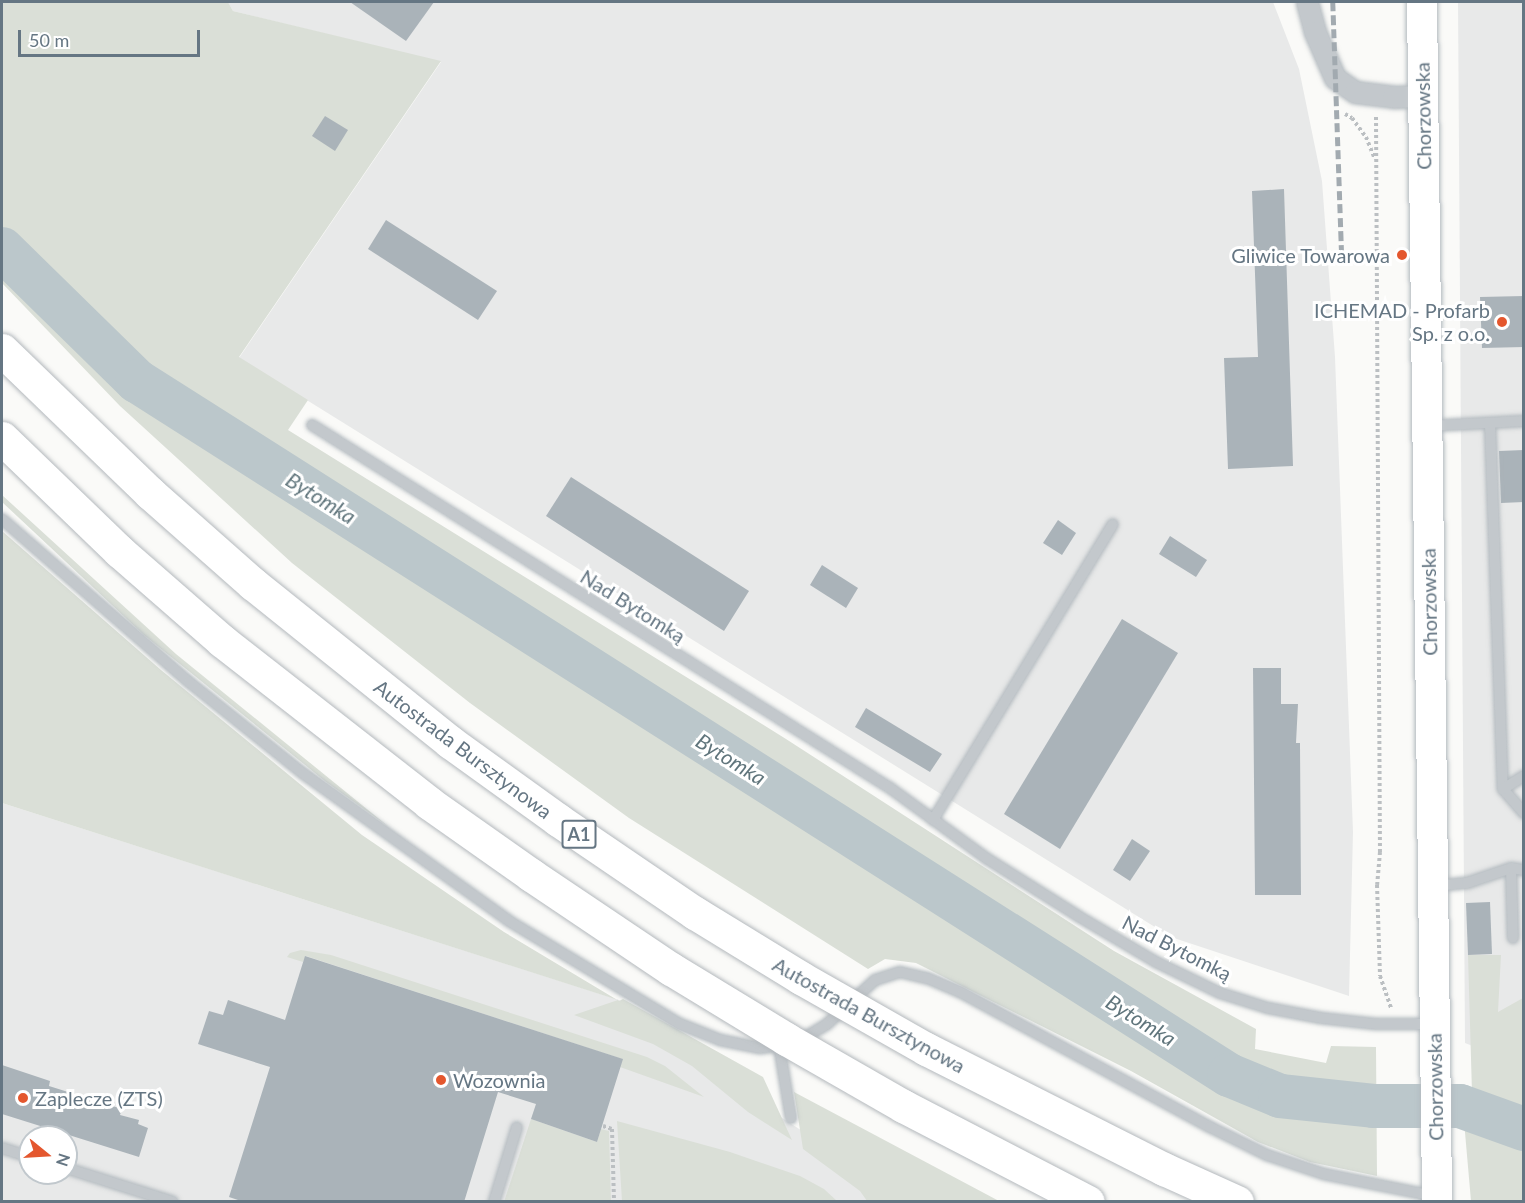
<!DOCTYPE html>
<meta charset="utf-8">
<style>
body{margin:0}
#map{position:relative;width:1525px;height:1203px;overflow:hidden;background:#fafaf8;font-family:Lato,sans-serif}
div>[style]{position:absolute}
.built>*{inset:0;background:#e8e9e9}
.green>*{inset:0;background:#dadfd7}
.river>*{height:44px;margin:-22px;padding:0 22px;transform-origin:22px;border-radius:22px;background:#bbc7cb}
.building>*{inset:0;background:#aab3b9}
.path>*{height:4px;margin-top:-2px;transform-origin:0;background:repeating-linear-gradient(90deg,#bbbfc2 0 3px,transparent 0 6px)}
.roads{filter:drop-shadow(0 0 2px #b3babf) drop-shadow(0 0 2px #b3babf)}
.lane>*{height:10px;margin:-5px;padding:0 5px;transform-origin:5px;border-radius:5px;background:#c3c8cc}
.street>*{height:21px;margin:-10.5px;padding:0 10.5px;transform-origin:10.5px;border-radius:10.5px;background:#c3c8cc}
.secondary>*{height:30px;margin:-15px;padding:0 15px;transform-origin:15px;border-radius:15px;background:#fff}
.rail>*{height:4.5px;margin-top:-2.25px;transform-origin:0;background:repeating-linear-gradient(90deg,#a2aab0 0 9px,transparent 0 13.5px)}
.bridges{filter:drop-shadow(0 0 2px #b4b9bd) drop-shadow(0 0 2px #b4b9bd)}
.highway-bridge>*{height:33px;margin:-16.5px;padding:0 16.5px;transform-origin:16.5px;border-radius:16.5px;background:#fff}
.dots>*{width:16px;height:16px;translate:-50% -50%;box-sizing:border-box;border:3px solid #fff;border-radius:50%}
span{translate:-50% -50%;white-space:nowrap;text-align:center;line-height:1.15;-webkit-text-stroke:6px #fff;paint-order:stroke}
.shield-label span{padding:2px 4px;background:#fff;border:2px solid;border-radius:4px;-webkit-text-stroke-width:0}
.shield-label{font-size:18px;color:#657683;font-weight:700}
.street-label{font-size:20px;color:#657683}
.poi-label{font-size:20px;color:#657683}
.right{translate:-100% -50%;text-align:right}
.left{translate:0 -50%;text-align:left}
.water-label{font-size:21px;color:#60757c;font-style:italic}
.frame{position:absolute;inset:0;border:3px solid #657683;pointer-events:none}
.north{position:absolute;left:18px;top:1125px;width:60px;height:60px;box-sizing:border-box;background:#fff;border:2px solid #c1c8cd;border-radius:50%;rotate:108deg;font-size:16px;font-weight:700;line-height:24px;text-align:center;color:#657683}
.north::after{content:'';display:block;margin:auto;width:21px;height:27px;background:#e4572e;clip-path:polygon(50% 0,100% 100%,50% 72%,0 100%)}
.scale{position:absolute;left:18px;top:30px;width:182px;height:27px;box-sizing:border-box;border:3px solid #657683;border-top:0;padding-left:8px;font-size:18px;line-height:21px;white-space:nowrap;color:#657683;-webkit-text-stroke:4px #fff;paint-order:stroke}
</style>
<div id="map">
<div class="built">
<div style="clip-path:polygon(228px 2px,1273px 2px,1299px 69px,1322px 181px,1335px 357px,1353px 832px,1349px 996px,1171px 937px,239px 358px,441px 62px,233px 11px)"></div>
<div style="clip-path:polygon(1458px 2px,1523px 2px,1523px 1066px,1465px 1043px)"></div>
<div style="clip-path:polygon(evenodd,2px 803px,619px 1000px,690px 1049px,686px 1056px,810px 1136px,889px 1201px,2px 1201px,2px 803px,30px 1137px,66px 1137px,66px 1173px,30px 1173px,30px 1137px)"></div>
</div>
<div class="green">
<div style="clip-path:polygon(2px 2px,228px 2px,233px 11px,441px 61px,239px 357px,308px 400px,288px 430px,786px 739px,1114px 951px,1256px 1029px,1255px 1049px,1326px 1063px,1331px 1046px,1376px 1047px,1377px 1176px,1310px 1162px,1258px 1142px,1131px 1071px,916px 963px,885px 959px,868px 969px,629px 818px,470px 703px,292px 563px,120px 406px,2px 283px)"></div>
<div style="clip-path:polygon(2px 495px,176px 654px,389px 827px,325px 781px,144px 635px,2px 502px)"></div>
<div style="clip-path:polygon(2px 531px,161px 670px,362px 835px,504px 932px,619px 1001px,623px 999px,763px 1077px,792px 1140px,748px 1112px,692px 1066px,653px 1044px,574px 1015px,618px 1000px,2px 803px)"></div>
<div style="clip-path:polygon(301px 950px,331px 955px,647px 1057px,665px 1066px,704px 1097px,620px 1067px,622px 1059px,306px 956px,303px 962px,287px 957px,290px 953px)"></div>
<div style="clip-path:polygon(1468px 955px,1501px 955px,1498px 1012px,1523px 998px,1523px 1114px,1472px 1093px)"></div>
<div style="clip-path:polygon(794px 1092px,999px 1201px,867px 1201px,860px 1191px,803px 1149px)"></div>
<div style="clip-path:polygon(531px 1119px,597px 1142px,601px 1129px,609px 1131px,611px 1201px,504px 1202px)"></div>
<div style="clip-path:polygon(617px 1121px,730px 1152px,800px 1176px,824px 1189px,837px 1201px,622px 1201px)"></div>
<div style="clip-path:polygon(1464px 1121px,1523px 1143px,1523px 1201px,1471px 1201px)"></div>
</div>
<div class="river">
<div style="left:2px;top:249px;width:189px;rotate:44.4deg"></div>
<div style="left:137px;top:381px;width:1294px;rotate:32.44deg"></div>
<div style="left:1229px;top:1075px;width:55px;rotate:22.4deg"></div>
<div style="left:1280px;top:1096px;width:94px;rotate:6.1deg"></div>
<div style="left:1373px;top:1106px;width:87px"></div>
<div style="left:1460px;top:1106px;width:68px;rotate:19.8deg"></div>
</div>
<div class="building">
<div style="clip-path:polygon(350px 2px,434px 2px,406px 41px)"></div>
<div style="clip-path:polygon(325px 116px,348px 130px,335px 151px,312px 136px)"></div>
<div style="clip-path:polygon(1284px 189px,1293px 466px,1228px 469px,1224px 358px,1258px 357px,1252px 191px)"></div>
<div style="clip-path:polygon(386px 220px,497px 291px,478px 320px,368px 249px)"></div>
<div style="clip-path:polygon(1524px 296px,1524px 347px,1482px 348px,1480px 297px)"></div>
<div style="clip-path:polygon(1524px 450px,1524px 502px,1501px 503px,1499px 451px)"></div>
<div style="clip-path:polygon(571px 477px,749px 591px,724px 631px,546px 516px)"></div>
<div style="clip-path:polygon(1058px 520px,1076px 533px,1062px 555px,1043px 543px)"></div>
<div style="clip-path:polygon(1170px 536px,1207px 560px,1196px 577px,1159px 554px)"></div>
<div style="clip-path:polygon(822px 565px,858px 588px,846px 608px,810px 585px)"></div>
<div style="clip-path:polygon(1122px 619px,1178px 653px,1060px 849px,1004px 814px)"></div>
<div style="clip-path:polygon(1253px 668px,1281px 668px,1281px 704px,1298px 704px,1296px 743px,1300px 743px,1301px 895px,1255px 895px)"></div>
<div style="clip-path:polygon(866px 708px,942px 754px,930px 772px,855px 727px)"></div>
<div style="clip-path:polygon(1132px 839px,1150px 851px,1130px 881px,1113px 870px)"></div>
<div style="clip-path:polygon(1490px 902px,1492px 954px,1468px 955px,1466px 903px)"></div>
<div style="clip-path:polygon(305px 956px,623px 1059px,597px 1142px,531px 1119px,536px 1104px,498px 1092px,464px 1202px,244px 1202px,229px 1197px,270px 1067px,198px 1044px,209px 1011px,223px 1015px,228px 1000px,285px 1020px)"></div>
<div style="clip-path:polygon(2px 1065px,50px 1081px,49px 1086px,122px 1109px,120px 1115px,139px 1120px,138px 1124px,148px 1128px,139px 1157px,2px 1114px)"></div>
</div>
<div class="path">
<div style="left:1345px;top:114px;width:8px;rotate:30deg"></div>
<div style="left:1352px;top:118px;width:24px;rotate:54deg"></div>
<div style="left:1366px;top:137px;width:24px;rotate:68deg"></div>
<div style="left:1376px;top:117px;width:735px;rotate:89.69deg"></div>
<div style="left:1380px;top:852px;width:33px;rotate:95deg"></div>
<div style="left:1377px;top:885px;width:91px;rotate:88.1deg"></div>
<div style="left:1380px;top:976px;width:34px;rotate:71deg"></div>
<div style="left:603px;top:1126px;width:9px;rotate:18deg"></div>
<div style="left:612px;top:1129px;width:73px;rotate:88.4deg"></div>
</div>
<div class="roads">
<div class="lane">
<div style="left:1490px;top:423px;width:366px;rotate:88deg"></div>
<div style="left:1503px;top:789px;width:32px;rotate:49deg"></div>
<div style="left:312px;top:425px;width:683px;rotate:32.13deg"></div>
<div style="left:890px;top:788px;width:119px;rotate:36.1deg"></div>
<div style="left:986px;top:858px;width:109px;rotate:32.2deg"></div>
<div style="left:1078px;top:916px;width:91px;rotate:30.5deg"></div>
<div style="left:1156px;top:962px;width:71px;rotate:25.8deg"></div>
<div style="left:1220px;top:993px;width:50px;rotate:17.4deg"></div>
<div style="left:1268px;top:1008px;width:54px;rotate:10.7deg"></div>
<div style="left:1321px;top:1018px;width:55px;rotate:6.2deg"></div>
<div style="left:1376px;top:1024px;width:58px"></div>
<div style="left:1428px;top:426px;width:96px;rotate:-3deg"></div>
<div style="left:2px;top:519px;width:248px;rotate:41.1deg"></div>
<div style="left:189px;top:682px;width:147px;rotate:38.7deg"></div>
<div style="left:304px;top:774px;width:252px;rotate:35.6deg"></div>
<div style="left:509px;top:921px;width:200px;rotate:31.1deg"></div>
<div style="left:680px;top:1024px;width:43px;rotate:21.8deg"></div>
<div style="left:720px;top:1040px;width:41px;rotate:11.3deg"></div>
<div style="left:760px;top:1048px;width:21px;rotate:-8deg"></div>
<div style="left:1503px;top:789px;width:25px;rotate:-32deg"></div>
<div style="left:933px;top:820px;width:346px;rotate:-58.7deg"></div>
<div style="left:1511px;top:868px;width:70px;rotate:88.4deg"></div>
<div style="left:1436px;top:886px;width:31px;rotate:-6deg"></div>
<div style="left:1467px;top:883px;width:46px;rotate:-18.8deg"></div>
<div style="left:1511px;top:868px;width:13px;rotate:9deg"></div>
<div style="left:799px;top:1041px;width:33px;rotate:-31deg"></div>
<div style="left:827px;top:1024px;width:65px;rotate:-42.5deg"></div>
<div style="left:875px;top:980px;width:26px;rotate:-18deg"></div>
<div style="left:900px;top:972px;width:28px;rotate:13deg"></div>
<div style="left:927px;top:978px;width:38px;rotate:23deg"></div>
<div style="left:962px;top:993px;width:282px;rotate:28.4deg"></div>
<div style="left:1210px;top:1127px;width:64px;rotate:26.2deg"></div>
<div style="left:1267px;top:1155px;width:60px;rotate:18.4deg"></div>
<div style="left:1324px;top:1174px;width:111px;rotate:11.4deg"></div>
<div style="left:779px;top:1045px;width:74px;rotate:80.7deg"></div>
<div style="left:2px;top:1148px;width:29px;rotate:18deg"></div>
<div style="left:66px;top:1168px;width:112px;rotate:17.6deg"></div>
<div style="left:494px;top:1202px;width:78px;rotate:-73deg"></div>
</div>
<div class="street">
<div style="left:1307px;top:2px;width:31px;rotate:75deg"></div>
<div style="left:1315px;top:32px;width:50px;rotate:66.5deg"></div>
<div style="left:1335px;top:78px;width:24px;rotate:35deg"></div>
<div style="left:1355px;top:92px;width:38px;rotate:7deg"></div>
<div style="left:1393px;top:97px;width:30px;rotate:-2deg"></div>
</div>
<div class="secondary">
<div style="left:1422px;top:2px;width:1200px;rotate:89.28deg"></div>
</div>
</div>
<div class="rail">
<div style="left:1333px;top:2px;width:252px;rotate:88deg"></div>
</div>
<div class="bridges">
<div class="highway-bridge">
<div style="left:2px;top:350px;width:206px;rotate:44deg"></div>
<div style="left:150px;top:493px;width:137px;rotate:41.5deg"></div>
<div style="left:253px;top:584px;width:253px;rotate:38.7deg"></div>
<div style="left:450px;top:742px;width:133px;rotate:35.8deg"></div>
<div style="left:558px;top:820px;width:166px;rotate:34.2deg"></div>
<div style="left:695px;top:913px;width:124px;rotate:31.5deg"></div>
<div style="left:801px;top:978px;width:144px;rotate:29.6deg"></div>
<div style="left:926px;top:1049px;width:267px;rotate:26.8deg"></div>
<div style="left:1164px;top:1169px;width:80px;rotate:24.3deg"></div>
<div style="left:2px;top:438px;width:163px;rotate:44deg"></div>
<div style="left:119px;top:551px;width:137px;rotate:41.1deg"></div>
<div style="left:222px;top:641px;width:263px;rotate:38deg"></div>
<div style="left:429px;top:803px;width:125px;rotate:35.2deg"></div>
<div style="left:531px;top:875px;width:169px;rotate:33.9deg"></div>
<div style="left:671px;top:969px;width:135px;rotate:31.3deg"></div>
<div style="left:786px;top:1039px;width:135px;rotate:29.8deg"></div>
<div style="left:903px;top:1106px;width:208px;rotate:27.4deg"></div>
</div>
</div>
<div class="dots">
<div style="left:1402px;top:255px;background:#e4572e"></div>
<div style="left:1502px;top:322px;background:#e4572e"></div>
<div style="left:441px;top:1080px;background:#e4572e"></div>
<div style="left:23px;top:1098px;background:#e4572e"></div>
</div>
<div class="shield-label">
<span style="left:579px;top:834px">A1</span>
</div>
<div class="street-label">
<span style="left:1423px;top:116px;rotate:-91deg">Chorzowska</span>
<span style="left:1429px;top:602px;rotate:-91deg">Chorzowska</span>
<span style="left:633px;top:606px;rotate:32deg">Nad Bytomką</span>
<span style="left:463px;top:749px;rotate:37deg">Autostrada Bursztynowa</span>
<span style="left:1177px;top:948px;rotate:27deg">Nad Bytomką</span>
<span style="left:869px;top:1015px;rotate:29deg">Autostrada Bursztynowa</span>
<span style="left:1435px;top:1087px;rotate:-91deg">Chorzowska</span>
</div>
<div class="poi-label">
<span class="right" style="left:1390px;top:255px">Gliwice Towarowa</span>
<span class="right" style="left:1490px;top:322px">ICHEMAD - Profarb<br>Sp. z o.o.</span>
<span class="left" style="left:453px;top:1080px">Wozownia</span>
<span class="left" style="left:35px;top:1098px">Zaplecze (ZTS)</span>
</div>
<div class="water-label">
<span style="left:321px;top:498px;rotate:32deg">Bytomka</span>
<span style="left:731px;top:759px;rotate:32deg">Bytomka</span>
<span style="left:1141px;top:1020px;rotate:32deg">Bytomka</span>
</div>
<div class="frame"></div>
<div class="north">N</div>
<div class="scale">50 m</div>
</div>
